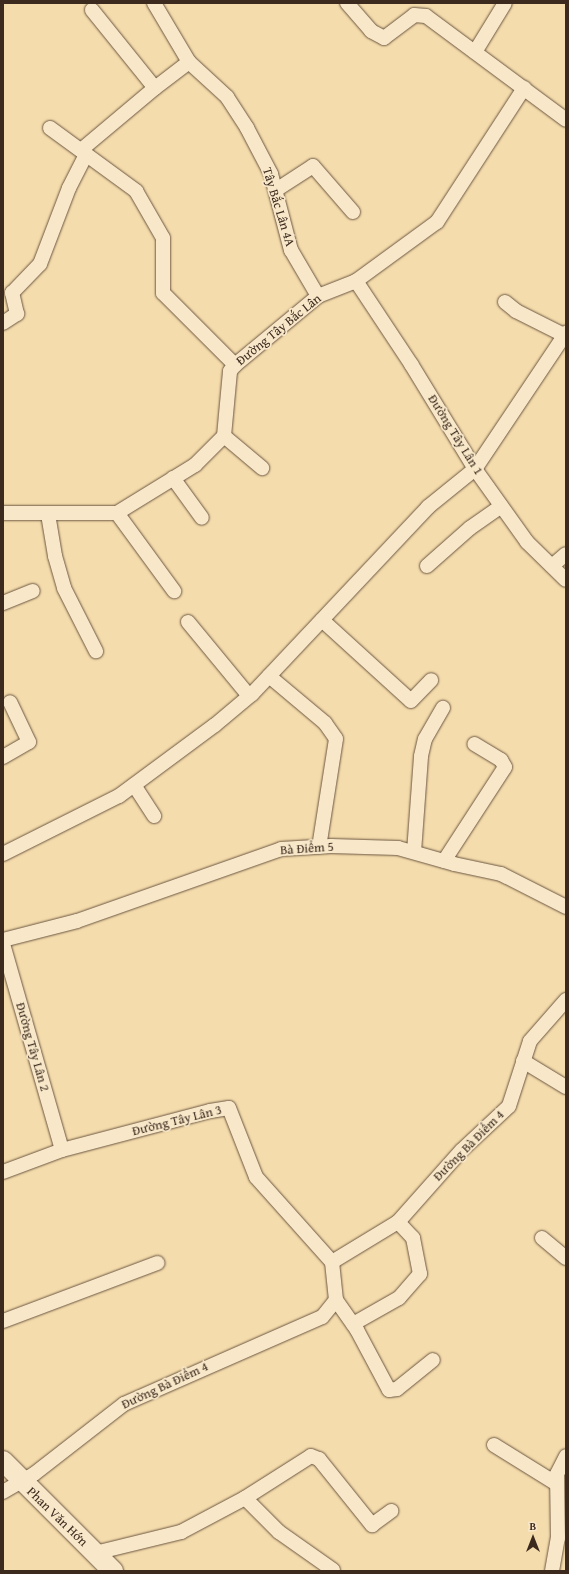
<!DOCTYPE html>
<meta charset="utf-8">
<style>
body{margin:0}
#map{position:relative;width:569px;height:1574px;overflow:hidden;background:#f5dcac;font-family:"Gentium Book Plus",serif}
div>[style]{position:absolute}
.roads{filter:drop-shadow(0 0 1px #6b5642) drop-shadow(0 0 1px #6b5642)}
.minor>*{height:14px;margin:-7px;padding:0 7px;transform-origin:7px;border-radius:7px;background:#f8e8c9}
.secondary>*{height:20px;margin:-10px;padding:0 10px;transform-origin:10px;border-radius:10px;background:#f8e8c9}
span{translate:-50% -50%;white-space:nowrap;text-align:center;line-height:1.15;-webkit-text-stroke:3.5px #f8e8c9;paint-order:stroke}
.street-label{font-size:13px;color:#3d2a1e}
.frame{position:absolute;inset:0;border:4px solid #3d2a1e;pointer-events:none}
.north{position:absolute;left:513px;top:1518px;width:40px;height:40px;-webkit-text-stroke:3px #f8e8c9;paint-order:stroke;rotate:0deg;font-size:11px;font-weight:700;line-height:16px;text-align:center;color:#3d2a1e}
.north::after{content:'';display:block;margin:auto;width:14px;height:18px;background:#3d2a1e;clip-path:polygon(50% 0,100% 100%,50% 72%,0 100%)}
</style>
<div id="map">
<div class="roads">
<div class="minor">
<div style="left:154px;top:3px;width:69px;rotate:59.3deg"></div>
<div style="left:189px;top:62px;width:52px;rotate:42.6deg"></div>
<div style="left:227px;top:97px;width:37px;rotate:57deg"></div>
<div style="left:247px;top:128px;width:52px;rotate:62.4deg"></div>
<div style="left:271px;top:174px;width:79px;rotate:75.3deg"></div>
<div style="left:291px;top:250px;width:53px;rotate:59.6deg"></div>
<div style="left:347px;top:3px;width:37px;rotate:49deg"></div>
<div style="left:371px;top:31px;width:15px;rotate:28deg"></div>
<div style="left:384px;top:38px;width:38px;rotate:-37deg"></div>
<div style="left:414px;top:15px;width:12px;rotate:5deg"></div>
<div style="left:426px;top:16px;width:174px;rotate:36.6deg"></div>
<div style="left:92px;top:10px;width:100px;rotate:51.1deg"></div>
<div style="left:155px;top:88px;width:43px;rotate:-37.4deg"></div>
<div style="left:475px;top:52px;width:57px;rotate:-58.5deg"></div>
<div style="left:50px;top:128px;width:107px;rotate:36.2deg"></div>
<div style="left:136px;top:191px;width:54px;rotate:60.1deg"></div>
<div style="left:163px;top:238px;width:55px;rotate:90deg"></div>
<div style="left:163px;top:293px;width:102px;rotate:45deg"></div>
<div style="left:81px;top:150px;width:97px;rotate:-40deg"></div>
<div style="left:276px;top:190px;width:44px;rotate:-33deg"></div>
<div style="left:313px;top:166px;width:61px;rotate:49deg"></div>
<div style="left:356px;top:281px;width:100px;rotate:56.5deg"></div>
<div style="left:411px;top:364px;width:123px;rotate:58.6deg"></div>
<div style="left:475px;top:469px;width:90px;rotate:54.5deg"></div>
<div style="left:527px;top:542px;width:54px;rotate:44.3deg"></div>
<div style="left:505px;top:302px;width:14px;rotate:39deg"></div>
<div style="left:516px;top:311px;width:54px;rotate:26.6deg"></div>
<div style="left:3px;top:323px;width:17px;rotate:-33deg"></div>
<div style="left:17px;top:314px;width:22px;rotate:-103deg"></div>
<div style="left:12px;top:293px;width:40px;rotate:-46deg"></div>
<div style="left:40px;top:264px;width:81px;rotate:-69.1deg"></div>
<div style="left:69px;top:188px;width:37px;rotate:-63deg"></div>
<div style="left:224px;top:436px;width:50px;rotate:40.1deg"></div>
<div style="left:173px;top:478px;width:49px;rotate:54.1deg"></div>
<div style="left:3px;top:513px;width:114px"></div>
<div style="left:117px;top:513px;width:92px;rotate:-31.6deg"></div>
<div style="left:195px;top:465px;width:41px;rotate:-45deg"></div>
<div style="left:224px;top:436px;width:65px;rotate:-84.7deg"></div>
<div style="left:230px;top:371px;width:8px;rotate:-50deg"></div>
<div style="left:235px;top:365px;width:108px;rotate:-39.7deg"></div>
<div style="left:318px;top:296px;width:41px;rotate:-21.5deg"></div>
<div style="left:356px;top:281px;width:100px;rotate:-36.1deg"></div>
<div style="left:437px;top:222px;width:160px;rotate:-57deg"></div>
<div style="left:117px;top:513px;width:97px;rotate:53.8deg"></div>
<div style="left:48px;top:514px;width:43px;rotate:80.5deg"></div>
<div style="left:55px;top:556px;width:33px;rotate:74deg"></div>
<div style="left:64px;top:588px;width:71px;rotate:63.1deg"></div>
<div style="left:427px;top:566px;width:57px;rotate:-41.5deg"></div>
<div style="left:470px;top:528px;width:38px;rotate:-35deg"></div>
<div style="left:552px;top:566px;width:18px;rotate:-41deg"></div>
<div style="left:3px;top:603px;width:32px;rotate:-22deg"></div>
<div style="left:322px;top:620px;width:120px;rotate:42.3deg"></div>
<div style="left:411px;top:701px;width:29px;rotate:-46deg"></div>
<div style="left:188px;top:622px;width:96px;rotate:50.5deg"></div>
<div style="left:269px;top:676px;width:73px;rotate:40deg"></div>
<div style="left:325px;top:723px;width:19px;rotate:55deg"></div>
<div style="left:336px;top:739px;width:109px;rotate:98.9deg"></div>
<div style="left:3px;top:757px;width:30px;rotate:-30deg"></div>
<div style="left:29px;top:742px;width:44px;rotate:-115.4deg"></div>
<div style="left:134px;top:785px;width:37px;rotate:57deg"></div>
<div style="left:414px;top:852px;width:96px;rotate:-85.8deg"></div>
<div style="left:421px;top:756px;width:17px;rotate:-77deg"></div>
<div style="left:425px;top:739px;width:36px;rotate:-60deg"></div>
<div style="left:3px;top:854px;width:130px;rotate:-26.6deg"></div>
<div style="left:119px;top:796px;width:119px;rotate:-36.5deg"></div>
<div style="left:215px;top:725px;width:48px;rotate:-40deg"></div>
<div style="left:252px;top:694px;width:257px;rotate:-46.7deg"></div>
<div style="left:428px;top:507px;width:60px;rotate:-39deg"></div>
<div style="left:475px;top:469px;width:164px;rotate:-56.2deg"></div>
<div style="left:444px;top:861px;width:112px;rotate:-57deg"></div>
<div style="left:505px;top:767px;width:8px;rotate:-120deg"></div>
<div style="left:501px;top:760px;width:31px;rotate:-149deg"></div>
<div style="left:3px;top:940px;width:76px;rotate:-14.4deg"></div>
<div style="left:77px;top:921px;width:216px;rotate:-19.4deg"></div>
<div style="left:281px;top:849px;width:50px;rotate:-3.4deg"></div>
<div style="left:331px;top:846px;width:67px;rotate:1.7deg"></div>
<div style="left:398px;top:848px;width:58px;rotate:15.9deg"></div>
<div style="left:454px;top:864px;width:48px;rotate:12deg"></div>
<div style="left:501px;top:874px;width:73px;rotate:26.9deg"></div>
<div style="left:3px;top:944px;width:214px;rotate:74deg"></div>
<div style="left:523px;top:1061px;width:50px;rotate:31.2deg"></div>
<div style="left:3px;top:1172px;width:63px;rotate:-20.4deg"></div>
<div style="left:62px;top:1150px;width:153px;rotate:-14.8deg"></div>
<div style="left:210px;top:1111px;width:19px;rotate:-9deg"></div>
<div style="left:229px;top:1108px;width:74px;rotate:68.6deg"></div>
<div style="left:256px;top:1177px;width:114px;rotate:48.2deg"></div>
<div style="left:332px;top:1262px;width:38px;rotate:84deg"></div>
<div style="left:336px;top:1300px;width:22px;rotate:129deg"></div>
<div style="left:322px;top:1317px;width:216px;rotate:156.3deg"></div>
<div style="left:124px;top:1404px;width:114px;rotate:142.1deg"></div>
<div style="left:34px;top:1474px;width:36px;rotate:150deg"></div>
<div style="left:542px;top:1238px;width:31px;rotate:40deg"></div>
<div style="left:332px;top:1262px;width:77px;rotate:-31.2deg"></div>
<div style="left:398px;top:1222px;width:96px;rotate:-48.4deg"></div>
<div style="left:462px;top:1150px;width:64px;rotate:-43.1deg"></div>
<div style="left:509px;top:1106px;width:68px;rotate:-72.1deg"></div>
<div style="left:530px;top:1041px;width:55px;rotate:-48.7deg"></div>
<div style="left:336px;top:1300px;width:37px;rotate:55deg"></div>
<div style="left:357px;top:1330px;width:68px;rotate:61.9deg"></div>
<div style="left:389px;top:1390px;width:8px;rotate:-7deg"></div>
<div style="left:397px;top:1389px;width:46px;rotate:-38.9deg"></div>
<div style="left:3px;top:1321px;width:165px;rotate:-20.6deg"></div>
<div style="left:353px;top:1324px;width:53px;rotate:-29.5deg"></div>
<div style="left:399px;top:1298px;width:32px;rotate:-49deg"></div>
<div style="left:420px;top:1274px;width:37px;rotate:-101deg"></div>
<div style="left:413px;top:1238px;width:22px;rotate:-133deg"></div>
<div style="left:494px;top:1445px;width:74px;rotate:31.8deg"></div>
<div style="left:245px;top:1498px;width:48px;rotate:45deg"></div>
<div style="left:279px;top:1532px;width:66px;rotate:35.1deg"></div>
<div style="left:95px;top:1553px;width:89px;rotate:-13.7deg"></div>
<div style="left:181px;top:1532px;width:72px;rotate:-28deg"></div>
<div style="left:245px;top:1498px;width:78px;rotate:-32.5deg"></div>
<div style="left:311px;top:1456px;width:9px;rotate:21deg"></div>
<div style="left:319px;top:1459px;width:85px;rotate:51.2deg"></div>
<div style="left:372px;top:1525px;width:24px;rotate:-36deg"></div>
<div style="left:552px;top:1571px;width:34px;rotate:-80deg"></div>
<div style="left:558px;top:1538px;width:64px;rotate:-90.9deg"></div>
<div style="left:557px;top:1474px;width:20px;rotate:-63deg"></div>
</div>
<div class="secondary">
<div style="left:3px;top:1461px;width:156px;rotate:45deg"></div>
</div>
</div>
<div class="street-label">
<span style="left:278px;top:207px;rotate:73deg">Tây Bắc Lân 4A</span>
<span style="left:279px;top:330px;rotate:-39deg">Đường Tây Bắc Lân</span>
<span style="left:455px;top:435px;rotate:58deg">Đường Tây Lân 1</span>
<span style="left:307px;top:849px;rotate:-4deg">Bà Điểm 5</span>
<span style="left:32px;top:1047px;rotate:74deg">Đường Tây Lân 2</span>
<span style="left:177px;top:1121px;rotate:-14deg">Đường Tây Lân 3</span>
<span style="left:469px;top:1146px;rotate:-45deg">Đường Bà Điểm 4</span>
<span style="left:165px;top:1386px;rotate:-25deg">Đường Bà Điểm 4</span>
<span style="left:57px;top:1517px;rotate:44deg">Phan Văn Hớn</span>
</div>
<div class="frame"></div>
<div class="north">B</div>
</div>
